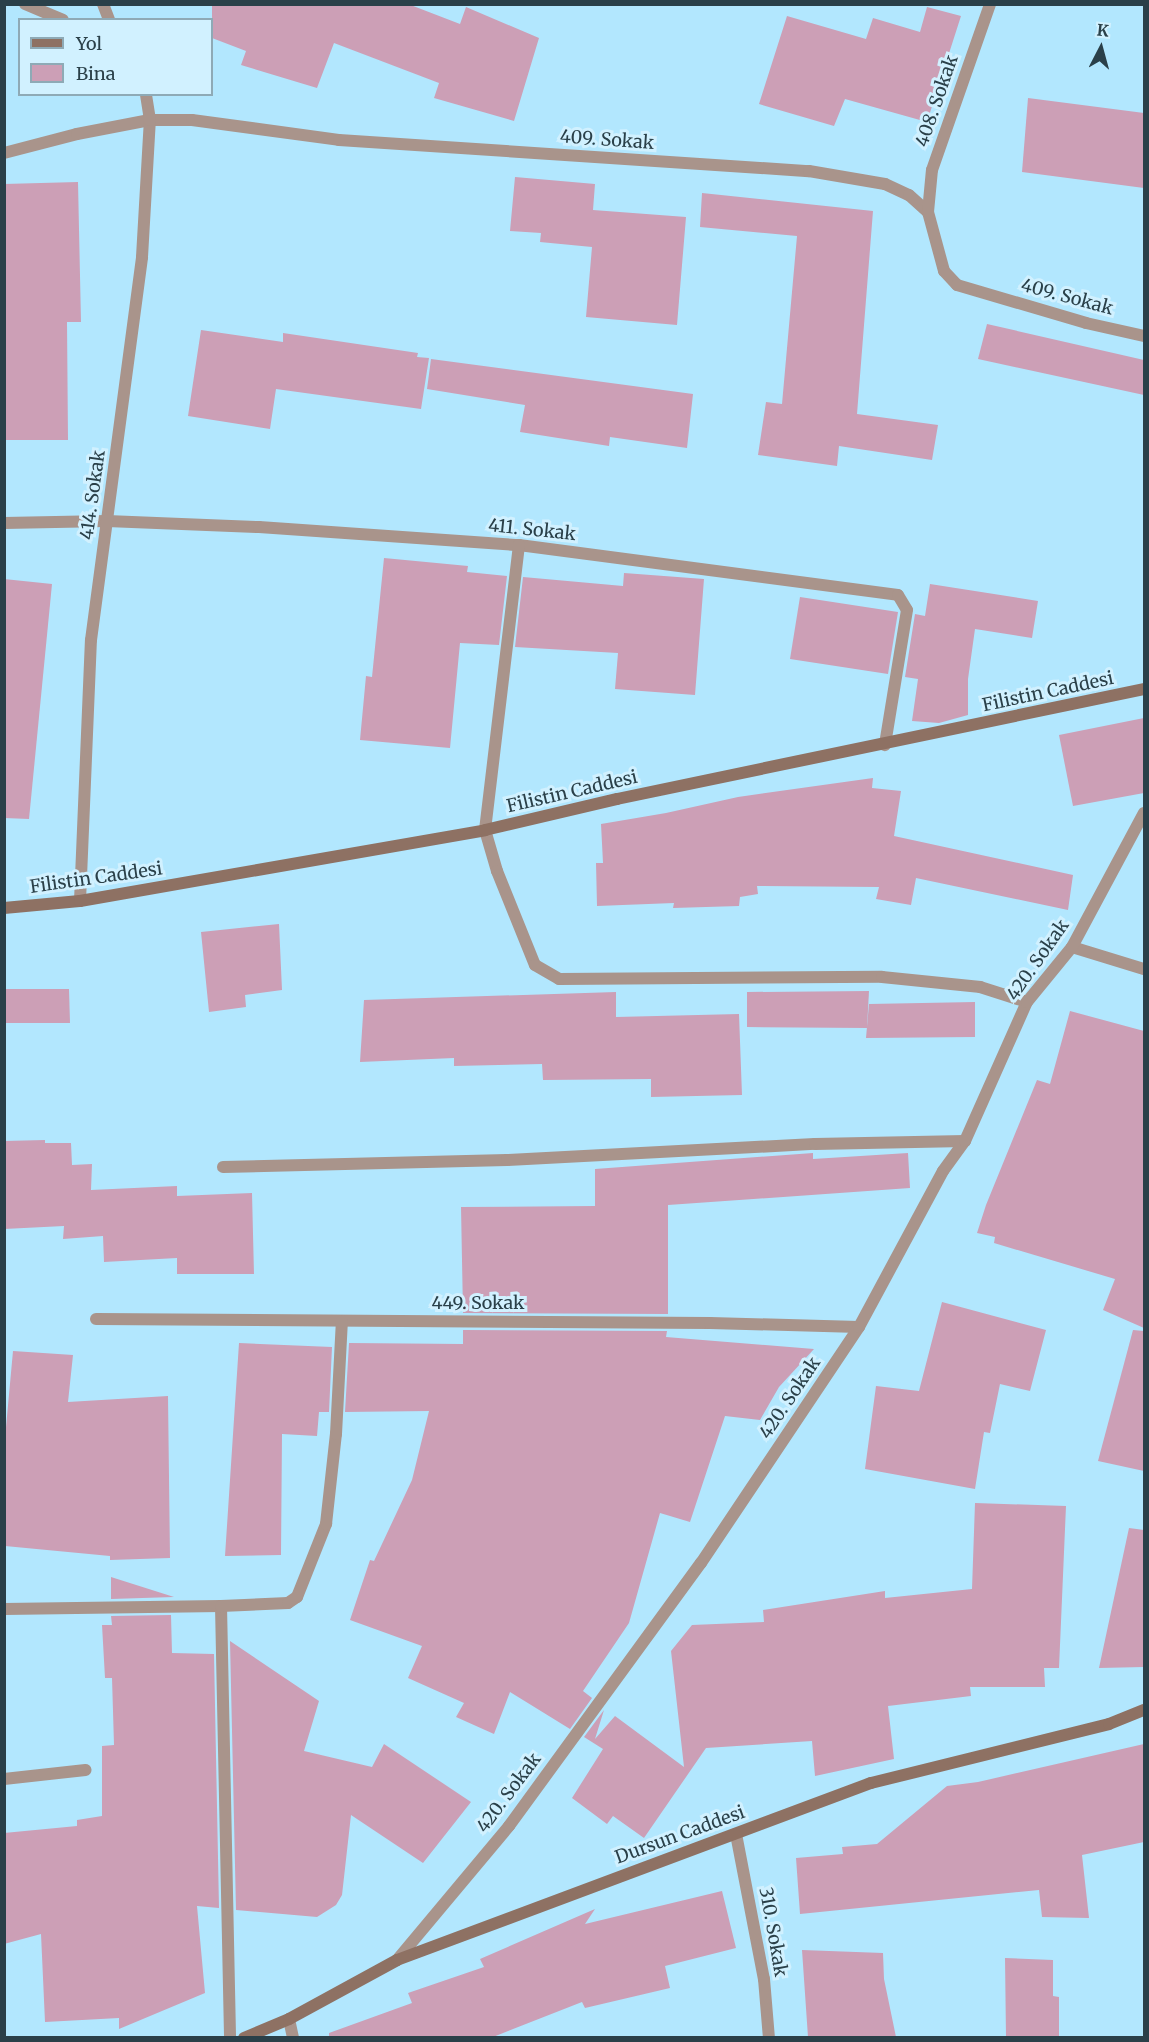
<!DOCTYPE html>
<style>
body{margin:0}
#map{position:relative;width:1149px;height:2042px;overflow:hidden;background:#b2e7fe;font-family:Merriweather,serif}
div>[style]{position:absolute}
.building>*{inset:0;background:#cc9fb6}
.street>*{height:12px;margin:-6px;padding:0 6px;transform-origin:6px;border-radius:6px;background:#a9948b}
.secondary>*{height:12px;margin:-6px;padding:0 6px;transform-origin:6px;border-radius:6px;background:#8e7163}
span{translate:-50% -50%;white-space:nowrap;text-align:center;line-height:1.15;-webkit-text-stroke:6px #d1f1ff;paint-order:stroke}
.street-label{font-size:18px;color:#2a4049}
.frame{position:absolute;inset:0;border:6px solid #2a4049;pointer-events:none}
.legend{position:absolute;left:18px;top:18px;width:195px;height:78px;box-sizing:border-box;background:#d1f1ff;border:2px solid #8eaab6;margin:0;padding:8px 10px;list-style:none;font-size:18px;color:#2a4049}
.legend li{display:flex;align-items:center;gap:12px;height:30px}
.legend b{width:30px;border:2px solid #8eaab6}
.north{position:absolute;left:1071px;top:18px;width:60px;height:60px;-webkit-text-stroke:4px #d1f1ff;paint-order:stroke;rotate:6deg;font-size:16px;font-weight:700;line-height:24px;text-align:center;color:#2a4049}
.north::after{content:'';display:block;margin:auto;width:21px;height:27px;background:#2a4049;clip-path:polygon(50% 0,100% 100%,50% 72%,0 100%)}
</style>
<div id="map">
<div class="building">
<div style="clip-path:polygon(212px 4px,408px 4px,460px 24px,466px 7px,539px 38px,514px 121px,434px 98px,439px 83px,334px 43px,317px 88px,241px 65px,246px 51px,212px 38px)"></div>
<div style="clip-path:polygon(927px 7px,961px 16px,927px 122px,845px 99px,834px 126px,759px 104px,787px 16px,866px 39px,873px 18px,920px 32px)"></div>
<div style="clip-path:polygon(1028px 98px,1144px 113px,1144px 188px,1022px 172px)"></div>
<div style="clip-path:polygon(515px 177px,595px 184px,593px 210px,686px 217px,677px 325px,586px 317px,592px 247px,540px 242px,541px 233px,510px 231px)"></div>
<div style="clip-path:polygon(78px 182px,81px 322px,67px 322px,68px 440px,4px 440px,4px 184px)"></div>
<div style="clip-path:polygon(702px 193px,873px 211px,857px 414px,938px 425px,932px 460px,839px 446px,837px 466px,758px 455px,766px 402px,782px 404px,797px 236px,700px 227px)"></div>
<div style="clip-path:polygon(987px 324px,1144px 360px,1144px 395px,978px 359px)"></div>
<div style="clip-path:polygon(201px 330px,283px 342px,283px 333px,418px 353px,417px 357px,429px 358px,421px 409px,276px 389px,270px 429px,188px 416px)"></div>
<div style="clip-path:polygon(431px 359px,693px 394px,687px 448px,610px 437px,609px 446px,520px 432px,525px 405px,427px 389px)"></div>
<div style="clip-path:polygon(384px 558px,468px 566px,467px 572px,507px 576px,499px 645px,460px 643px,450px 748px,360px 740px,366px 676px,372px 677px)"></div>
<div style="clip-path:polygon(624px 573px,704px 579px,695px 695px,615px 689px,618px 653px,515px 647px,523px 577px,623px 586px)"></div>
<div style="clip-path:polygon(4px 579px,52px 584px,29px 819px,4px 818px)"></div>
<div style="clip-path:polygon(930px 584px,1038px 601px,1032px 638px,975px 629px,968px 679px,968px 715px,939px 723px,912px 721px,918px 679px,905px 677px,915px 614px,925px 616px)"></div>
<div style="clip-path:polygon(800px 597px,898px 612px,888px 674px,790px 659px)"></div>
<div style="clip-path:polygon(1144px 718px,1144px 793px,1073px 806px,1059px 735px)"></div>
<div style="clip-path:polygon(873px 778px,872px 788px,901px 791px,894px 836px,1073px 875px,1068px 910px,916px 878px,911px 905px,876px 899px,879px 887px,757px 886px,758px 894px,740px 897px,739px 906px,673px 908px,674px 903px,597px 906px,596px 863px,603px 863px,601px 824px,666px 813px,738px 797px)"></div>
<div style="clip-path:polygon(279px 924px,282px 990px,245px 995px,246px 1007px,209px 1012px,201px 932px)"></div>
<div style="clip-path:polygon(4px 989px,69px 989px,70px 1023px,4px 1023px)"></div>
<div style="clip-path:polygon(869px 991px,867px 1028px,747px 1027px,747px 992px)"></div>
<div style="clip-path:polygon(616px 992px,616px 1017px,739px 1014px,742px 1095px,651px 1097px,651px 1079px,543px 1080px,542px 1064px,454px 1066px,454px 1058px,360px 1062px,364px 1000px)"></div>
<div style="clip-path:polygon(975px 1002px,975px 1037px,866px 1038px,869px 1004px)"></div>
<div style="clip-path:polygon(1070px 1011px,1144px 1031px,1144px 1328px,1103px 1310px,1115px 1279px,994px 1243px,995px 1237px,977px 1233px,986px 1205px,1037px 1080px,1050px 1084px)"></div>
<div style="clip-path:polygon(45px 1140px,45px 1143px,71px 1143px,72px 1165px,92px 1164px,91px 1190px,177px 1186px,177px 1196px,252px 1193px,254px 1274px,177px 1274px,177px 1258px,104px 1262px,103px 1236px,63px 1239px,64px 1226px,4px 1229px,4px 1141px)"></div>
<div style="clip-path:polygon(813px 1153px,813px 1159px,908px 1153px,910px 1188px,668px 1205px,668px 1314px,463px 1313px,461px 1207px,595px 1206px,595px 1169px)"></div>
<div style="clip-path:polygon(942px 1302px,1046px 1330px,1030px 1391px,1000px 1384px,990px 1433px,984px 1432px,975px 1489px,865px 1469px,876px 1386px,919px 1391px)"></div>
<div style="clip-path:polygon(463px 1330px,667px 1331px,666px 1337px,814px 1349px,779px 1387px,760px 1420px,725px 1416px,690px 1522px,660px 1513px,629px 1623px,583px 1691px,592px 1698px,570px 1729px,510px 1692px,494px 1734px,456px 1717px,464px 1703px,408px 1678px,422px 1646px,350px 1620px,370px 1560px,374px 1561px,412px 1480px,429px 1411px,345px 1412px,349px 1343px,463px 1344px)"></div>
<div style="clip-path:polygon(1133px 1330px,1144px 1331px,1144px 1471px,1098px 1461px)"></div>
<div style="clip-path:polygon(239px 1343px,332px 1347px,329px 1412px,319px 1412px,317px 1436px,282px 1434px,281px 1555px,225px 1556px)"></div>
<div style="clip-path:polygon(13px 1351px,73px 1355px,68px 1402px,168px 1396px,170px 1558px,110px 1560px,110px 1556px,5px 1546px,5px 1438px)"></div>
<div style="clip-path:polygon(975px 1503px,1066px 1506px,1059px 1668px,1044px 1668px,1045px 1687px,970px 1687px,971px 1696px,888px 1706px,894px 1759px,815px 1776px,812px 1741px,706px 1748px,644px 1838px,613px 1816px,607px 1824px,572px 1798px,603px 1749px,584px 1737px,604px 1710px,595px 1739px,615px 1716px,684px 1767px,671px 1651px,692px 1625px,764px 1622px,763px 1610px,885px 1591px,885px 1598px,972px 1589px)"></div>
<div style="clip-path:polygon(1129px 1528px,1144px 1530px,1144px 1667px,1099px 1668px)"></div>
<div style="clip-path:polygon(111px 1577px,174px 1597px,111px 1599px)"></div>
<div style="clip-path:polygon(171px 1615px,172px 1653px,214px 1654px,219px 1908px,197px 1906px,205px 1993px,119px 2029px,119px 2018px,45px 2022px,41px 1934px,4px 1944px,4px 1833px,77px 1826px,77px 1820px,102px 1816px,102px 1746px,114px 1745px,112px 1678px,105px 1678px,102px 1625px,112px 1625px,111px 1616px)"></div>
<div style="clip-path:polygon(230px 1641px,319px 1701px,304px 1751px,372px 1767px,384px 1744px,471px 1802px,423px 1863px,351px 1815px,342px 1895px,336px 1905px,317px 1917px,236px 1910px)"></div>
<div style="clip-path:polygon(1144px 1744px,1144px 1842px,1082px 1855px,1089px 1918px,1042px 1917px,1039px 1890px,800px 1914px,796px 1858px,843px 1854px,842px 1847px,877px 1844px,947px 1786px,978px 1782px)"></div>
<div style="clip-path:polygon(722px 1891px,736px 1948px,665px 1966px,670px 1988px,585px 2008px,582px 2002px,493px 2037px,329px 2037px,329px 2033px,412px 2003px,408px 1993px,484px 1967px,480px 1959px,595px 1909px,585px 1924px)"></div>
<div style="clip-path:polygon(802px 1950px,883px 1953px,884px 1979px,896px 2037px,808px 2037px)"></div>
<div style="clip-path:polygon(1005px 1958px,1053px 1960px,1053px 1996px,1059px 1997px,1059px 2037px,1006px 2037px)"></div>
</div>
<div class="street">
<div style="left:25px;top:4px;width:41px;rotate:22.8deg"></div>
<div style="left:103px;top:4px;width:17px;rotate:69deg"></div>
<div style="left:4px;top:153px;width:75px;rotate:-14.6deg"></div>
<div style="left:77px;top:134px;width:74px;rotate:-10.9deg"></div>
<div style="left:150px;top:120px;width:42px"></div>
<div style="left:192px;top:120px;width:148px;rotate:7.7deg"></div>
<div style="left:339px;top:140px;width:471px;rotate:3.8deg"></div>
<div style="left:809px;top:171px;width:77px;rotate:9.7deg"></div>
<div style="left:885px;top:184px;width:26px;rotate:25deg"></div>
<div style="left:909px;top:195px;width:25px;rotate:42deg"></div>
<div style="left:928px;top:212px;width:61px;rotate:74.8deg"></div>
<div style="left:944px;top:271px;width:19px;rotate:47deg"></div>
<div style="left:957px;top:285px;width:134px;rotate:16.4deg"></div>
<div style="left:1086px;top:323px;width:59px;rotate:12.6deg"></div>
<div style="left:928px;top:212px;width:42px;rotate:-84.6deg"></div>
<div style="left:932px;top:170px;width:176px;rotate:-70.7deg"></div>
<div style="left:4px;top:523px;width:103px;rotate:-1.1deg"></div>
<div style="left:107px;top:521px;width:152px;rotate:2.3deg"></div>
<div style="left:259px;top:527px;width:261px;rotate:4deg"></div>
<div style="left:519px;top:545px;width:382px;rotate:7.5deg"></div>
<div style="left:898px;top:595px;width:17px;rotate:59deg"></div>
<div style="left:907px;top:610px;width:137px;rotate:99.3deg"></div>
<div style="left:519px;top:545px;width:287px;rotate:96.8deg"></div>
<div style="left:485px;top:830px;width:43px;rotate:73.7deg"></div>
<div style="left:497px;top:871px;width:101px;rotate:68deg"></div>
<div style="left:535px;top:965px;width:28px;rotate:30deg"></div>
<div style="left:559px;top:979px;width:323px;rotate:-0.4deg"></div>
<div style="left:882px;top:977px;width:99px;rotate:5.8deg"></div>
<div style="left:980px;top:987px;width:49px;rotate:17.7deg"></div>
<div style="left:80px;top:901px;width:261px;rotate:-87.6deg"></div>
<div style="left:91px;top:640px;width:386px;rotate:-82.4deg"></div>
<div style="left:142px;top:257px;width:137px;rotate:-86.7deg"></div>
<div style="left:150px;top:120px;width:26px;rotate:-99deg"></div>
<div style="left:1072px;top:947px;width:75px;rotate:17deg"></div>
<div style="left:223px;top:1167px;width:284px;rotate:-1.4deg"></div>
<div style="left:507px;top:1160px;width:308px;rotate:-3deg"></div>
<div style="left:815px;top:1144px;width:150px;rotate:-1.1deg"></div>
<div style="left:96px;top:1319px;width:614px;rotate:0.37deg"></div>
<div style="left:710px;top:1323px;width:149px;rotate:1.5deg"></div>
<div style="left:221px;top:1606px;width:432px;rotate:88.8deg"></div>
<div style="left:4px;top:1609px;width:217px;rotate:-0.8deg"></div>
<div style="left:221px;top:1606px;width:67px;rotate:-2.6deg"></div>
<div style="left:288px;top:1603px;width:11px;rotate:-34deg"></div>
<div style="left:297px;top:1597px;width:79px;rotate:-68.3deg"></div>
<div style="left:326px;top:1524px;width:91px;rotate:-83.7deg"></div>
<div style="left:336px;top:1434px;width:113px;rotate:-87deg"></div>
<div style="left:4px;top:1779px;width:82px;rotate:-6.3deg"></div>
<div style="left:736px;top:1834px;width:148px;rotate:79.1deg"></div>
<div style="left:764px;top:1979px;width:59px;rotate:85.2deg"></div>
<div style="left:397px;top:1960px;width:175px;rotate:-50.1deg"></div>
<div style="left:509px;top:1826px;width:326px;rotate:-53.9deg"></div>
<div style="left:701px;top:1563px;width:284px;rotate:-56.2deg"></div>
<div style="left:859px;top:1327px;width:177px;rotate:-61.7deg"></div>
<div style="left:943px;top:1171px;width:37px;rotate:-54deg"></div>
<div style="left:965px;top:1141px;width:152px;rotate:-66deg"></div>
<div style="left:1027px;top:1002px;width:71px;rotate:-50.7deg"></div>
<div style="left:1072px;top:947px;width:152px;rotate:-61.8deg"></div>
<div style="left:289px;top:2019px;width:19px;rotate:78deg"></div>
</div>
<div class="secondary">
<div style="left:4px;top:908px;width:76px;rotate:-5.3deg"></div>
<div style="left:80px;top:901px;width:411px;rotate:-9.9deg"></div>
<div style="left:485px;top:830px;width:136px;rotate:-13.2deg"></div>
<div style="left:617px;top:799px;width:538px;rotate:-11.79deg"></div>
<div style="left:244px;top:2038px;width:49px;rotate:-22.9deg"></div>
<div style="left:289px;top:2019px;width:123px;rotate:-28.6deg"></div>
<div style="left:397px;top:1960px;width:506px;rotate:-20.48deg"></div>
<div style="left:871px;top:1783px;width:245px;rotate:-13.9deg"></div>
<div style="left:1109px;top:1724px;width:38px;rotate:-22deg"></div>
</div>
<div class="street-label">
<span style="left:937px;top:101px;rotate:-71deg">408. Sokak</span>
<span style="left:607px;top:140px;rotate:4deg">409. Sokak</span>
<span style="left:1067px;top:297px;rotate:15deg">409. Sokak</span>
<span style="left:93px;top:495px;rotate:-82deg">414. Sokak</span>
<span style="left:532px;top:530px;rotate:6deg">411. Sokak</span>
<span style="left:1048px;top:692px;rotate:-12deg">Filistin Caddesi</span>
<span style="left:572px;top:792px;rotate:-13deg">Filistin Caddesi</span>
<span style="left:96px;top:878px;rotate:-8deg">Filistin Caddesi</span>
<span style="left:1038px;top:960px;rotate:-55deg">420. Sokak</span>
<span style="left:478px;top:1303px">449. Sokak</span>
<span style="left:790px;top:1398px;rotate:-56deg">420. Sokak</span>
<span style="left:509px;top:1793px;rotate:-53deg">420. Sokak</span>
<span style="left:680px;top:1835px;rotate:-20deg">Dursun Caddesi</span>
<span style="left:773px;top:1932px;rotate:80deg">310. Sokak</span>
</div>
<div class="frame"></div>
<ul class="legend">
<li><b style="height:8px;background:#8e7163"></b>Yol</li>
<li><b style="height:16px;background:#cc9fb6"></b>Bina</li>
</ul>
<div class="north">K</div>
</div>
